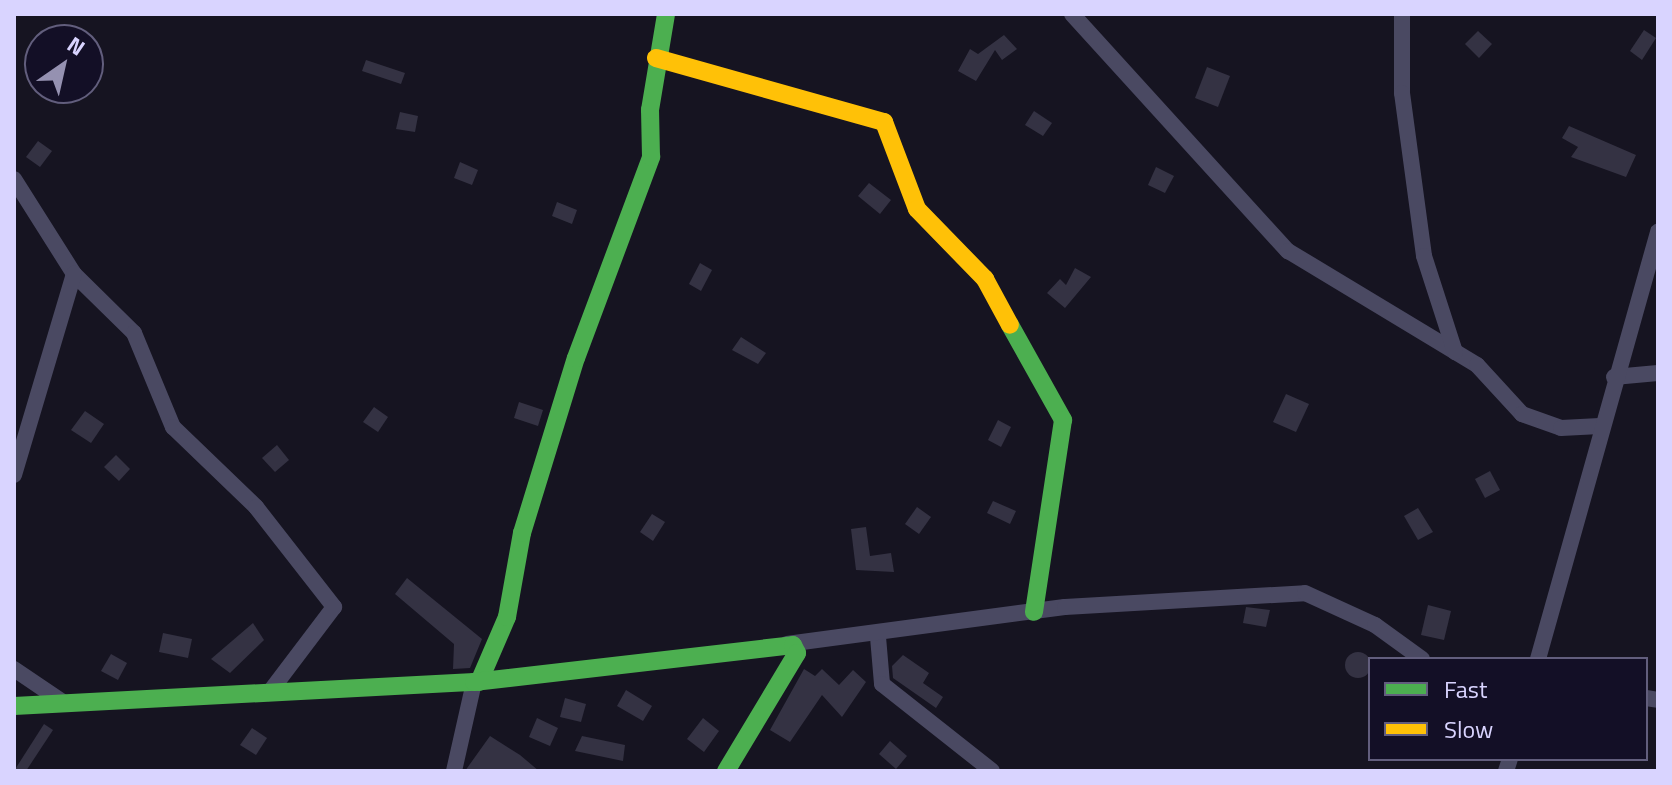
<!DOCTYPE html>
<style>
body{margin:0}
#map{position:relative;width:1672px;height:785px;overflow:hidden;background:#161421;font-family:"Titillium Web",sans-serif}
div>[style]{position:absolute}
.building>*{inset:0;background:#343243}
.round{border-radius:50%}
.street>*{height:16px;margin:-8px;padding:0 8px;transform-origin:8px;border-radius:8px;background:#4a4962}
.fast>*{height:18px;margin:-9px;padding:0 9px;transform-origin:9px;border-radius:9px;background:#4caf50}
.slow>*{height:18px;margin:-9px;padding:0 9px;transform-origin:9px;border-radius:9px;background:#ffc107}
span{translate:-50% -50%;white-space:nowrap;text-align:center;line-height:1.15;-webkit-text-stroke:6px #130f26;paint-order:stroke}
.frame{position:absolute;inset:0;border:16px solid #d9d4ff;pointer-events:none}
.legend{position:absolute;left:1368px;top:657px;width:280px;height:104px;box-sizing:border-box;background:#130f26;border:2px solid #625e7d;margin:0;padding:10px 14px;list-style:none;font-size:24px;color:#d9d4ff}
.legend li{display:flex;align-items:center;gap:16px;height:40px}
.legend b{width:40px;border:2px solid #625e7d}
.north{position:absolute;left:24px;top:24px;width:80px;height:80px;box-sizing:border-box;background:#130f26;border:2px solid #625e7d;border-radius:50%;rotate:34deg;font-size:22px;font-weight:700;line-height:32px;text-align:center;color:#d9d4ff}
.north::after{content:'';display:block;margin:auto;width:28px;height:36px;background:#9591b1;clip-path:polygon(50% 0,100% 100%,50% 72%,0 100%)}
</style>
<div id="map">
<div class="building">
<div style="clip-path:polygon(1644px 30px,1656px 38px,1642px 60px,1630px 51px)"></div>
<div style="clip-path:polygon(1478px 31px,1492px 44px,1479px 58px,1465px 44px)"></div>
<div style="clip-path:polygon(1004px 35px,1017px 49px,1002px 60px,995px 50px,976px 81px,958px 71px,970px 49px,978px 54px)"></div>
<div style="clip-path:polygon(366px 60px,405px 73px,401px 84px,362px 71px)"></div>
<div style="clip-path:polygon(1207px 67px,1230px 76px,1218px 107px,1195px 98px)"></div>
<div style="clip-path:polygon(1034px 111px,1052px 123px,1043px 136px,1025px 125px)"></div>
<div style="clip-path:polygon(400px 112px,418px 116px,415px 132px,396px 129px)"></div>
<div style="clip-path:polygon(1569px 126px,1636px 155px,1626px 177px,1571px 157px,1578px 147px,1562px 138px)"></div>
<div style="clip-path:polygon(38px 141px,52px 151px,40px 167px,26px 157px)"></div>
<div style="clip-path:polygon(460px 162px,478px 170px,472px 185px,454px 178px)"></div>
<div style="clip-path:polygon(1156px 167px,1174px 176px,1165px 193px,1148px 185px)"></div>
<div style="clip-path:polygon(869px 183px,891px 200px,880px 214px,858px 196px)"></div>
<div style="clip-path:polygon(557px 202px,577px 210px,572px 224px,552px 216px)"></div>
<div style="clip-path:polygon(700px 263px,712px 270px,701px 291px,689px 284px)"></div>
<div style="clip-path:polygon(1075px 268px,1091px 277px,1065px 308px,1047px 293px,1060px 279px,1066px 285px)"></div>
<div style="clip-path:polygon(741px 337px,766px 353px,758px 364px,732px 350px)"></div>
<div style="clip-path:polygon(1286px 394px,1309px 404px,1296px 432px,1273px 422px)"></div>
<div style="clip-path:polygon(519px 402px,543px 410px,538px 426px,514px 418px)"></div>
<div style="clip-path:polygon(374px 407px,388px 417px,378px 432px,363px 422px)"></div>
<div style="clip-path:polygon(85px 411px,104px 424px,91px 443px,71px 430px)"></div>
<div style="clip-path:polygon(998px 420px,1011px 427px,1001px 447px,988px 440px)"></div>
<div style="clip-path:polygon(277px 445px,289px 460px,275px 472px,262px 458px)"></div>
<div style="clip-path:polygon(116px 455px,130px 469px,119px 481px,104px 467px)"></div>
<div style="clip-path:polygon(1490px 471px,1500px 490px,1485px 498px,1475px 479px)"></div>
<div style="clip-path:polygon(993px 501px,1016px 511px,1010px 524px,987px 513px)"></div>
<div style="clip-path:polygon(917px 507px,931px 517px,919px 534px,905px 524px)"></div>
<div style="clip-path:polygon(1418px 508px,1433px 532px,1418px 540px,1404px 516px)"></div>
<div style="clip-path:polygon(652px 514px,665px 522px,653px 541px,640px 532px)"></div>
<div style="clip-path:polygon(866px 527px,870px 556px,891px 553px,894px 572px,856px 570px,851px 529px)"></div>
<div style="clip-path:polygon(407px 578px,482px 639px,470px 668px,453px 669px,454px 644px,395px 594px)"></div>
<div style="clip-path:polygon(1428px 605px,1451px 611px,1444px 640px,1421px 635px)"></div>
<div style="clip-path:polygon(1246px 607px,1270px 610px,1266px 627px,1243px 623px)"></div>
<div style="clip-path:polygon(253px 623px,264px 640px,230px 673px,211px 659px)"></div>
<div style="clip-path:polygon(163px 633px,192px 639px,188px 658px,159px 652px)"></div>
<div class="round" style="left:1345px;top:652px;width:26px;height:26px"></div>
<div style="clip-path:polygon(111px 654px,127px 663px,118px 680px,101px 671px)"></div>
<div style="clip-path:polygon(903px 655px,929px 673px,923px 683px,943px 697px,936px 708px,893px 678px,892px 666px)"></div>
<div style="clip-path:polygon(804px 669px,815px 676px,822px 669px,839px 685px,853px 670px,866px 682px,842px 717px,822px 695px,790px 742px,770px 730px)"></div>
<div style="clip-path:polygon(626px 690px,652px 706px,643px 721px,617px 706px)"></div>
<div style="clip-path:polygon(565px 698px,586px 704px,581px 722px,560px 717px)"></div>
<div style="clip-path:polygon(537px 718px,558px 728px,550px 746px,529px 737px)"></div>
<div style="clip-path:polygon(703px 718px,719px 731px,704px 752px,687px 739px)"></div>
<div style="clip-path:polygon(44px 724px,53px 730px,26px 771px,14px 771px)"></div>
<div style="clip-path:polygon(252px 728px,267px 738px,256px 755px,240px 745px)"></div>
<div style="clip-path:polygon(490px 736px,520px 755px,539px 771px,465px 771px)"></div>
<div style="clip-path:polygon(582px 736px,625px 745px,623px 761px,575px 751px)"></div>
<div style="clip-path:polygon(890px 741px,907px 756px,896px 769px,879px 754px)"></div>
</div>
<div class="street">
<div style="left:1072px;top:14px;width:321px;rotate:47.7deg"></div>
<div style="left:1288px;top:251px;width:221px;rotate:31.1deg"></div>
<div style="left:1477px;top:365px;width:67px;rotate:47.4deg"></div>
<div style="left:1522px;top:414px;width:41px;rotate:19.7deg"></div>
<div style="left:1561px;top:428px;width:39px;rotate:-3deg"></div>
<div style="left:1402px;top:14px;width:79px;rotate:90deg"></div>
<div style="left:1402px;top:93px;width:164px;rotate:82.3deg"></div>
<div style="left:1424px;top:256px;width:101px;rotate:72.1deg"></div>
<div style="left:14px;top:179px;width:112px;rotate:57.7deg"></div>
<div style="left:74px;top:274px;width:84px;rotate:44.5deg"></div>
<div style="left:134px;top:333px;width:102px;rotate:67.5deg"></div>
<div style="left:173px;top:427px;width:115px;rotate:43.9deg"></div>
<div style="left:256px;top:507px;width:127px;rotate:52deg"></div>
<div style="left:334px;top:607px;width:108px;rotate:127.1deg"></div>
<div style="left:1614px;top:377px;width:44px;rotate:-5.2deg"></div>
<div style="left:14px;top:475px;width:210px;rotate:-73.4deg"></div>
<div style="left:878px;top:637px;width:47px;rotate:85.1deg"></div>
<div style="left:882px;top:684px;width:140px;rotate:38.3deg"></div>
<div style="left:787px;top:644px;width:280px;rotate:-7.6deg"></div>
<div style="left:1065px;top:607px;width:240px;rotate:-3.3deg"></div>
<div style="left:1305px;top:593px;width:77px;rotate:24.6deg"></div>
<div style="left:1375px;top:625px;width:58px;rotate:35.9deg"></div>
<div style="left:1538px;top:659px;width:444px;rotate:-74.3deg"></div>
<div style="left:14px;top:669px;width:60px;rotate:34.2deg"></div>
<div style="left:1646px;top:698px;width:12px;rotate:9deg"></div>
<div style="left:454px;top:771px;width:91px;rotate:-77.3deg"></div>
<div style="left:1506px;top:771px;width:13px;rotate:-72deg"></div>
</div>
<div class="fast">
<div style="left:1010px;top:325px;width:109px;rotate:60.8deg"></div>
<div style="left:1063px;top:420px;width:194px;rotate:98.6deg"></div>
<div style="left:479px;top:682px;width:71px;rotate:-66.7deg"></div>
<div style="left:507px;top:617px;width:85px;rotate:-79.9deg"></div>
<div style="left:522px;top:533px;width:183px;rotate:-72.9deg"></div>
<div style="left:576px;top:358px;width:215px;rotate:-69.5deg"></div>
<div style="left:651px;top:157px;width:47px;rotate:-91.2deg"></div>
<div style="left:650px;top:110px;width:97px;rotate:-80.5deg"></div>
<div style="left:14px;top:706px;width:461px;rotate:-3deg"></div>
<div style="left:474px;top:682px;width:321px;rotate:-6.6deg"></div>
<div style="left:793px;top:645px;width:9px;rotate:63deg"></div>
<div style="left:797px;top:653px;width:138px;rotate:121deg"></div>
</div>
<div class="slow">
<div style="left:656px;top:58px;width:237px;rotate:15.7deg"></div>
<div style="left:884px;top:122px;width:93px;rotate:69.2deg"></div>
<div style="left:917px;top:209px;width:98px;rotate:45.8deg"></div>
<div style="left:985px;top:279px;width:52px;rotate:61.5deg"></div>
</div>
<div class="frame"></div>
<ul class="legend">
<li><b style="height:10px;background:#4caf50"></b>Fast</li>
<li><b style="height:10px;background:#ffc107"></b>Slow</li>
</ul>
<div class="north">N</div>
</div>
